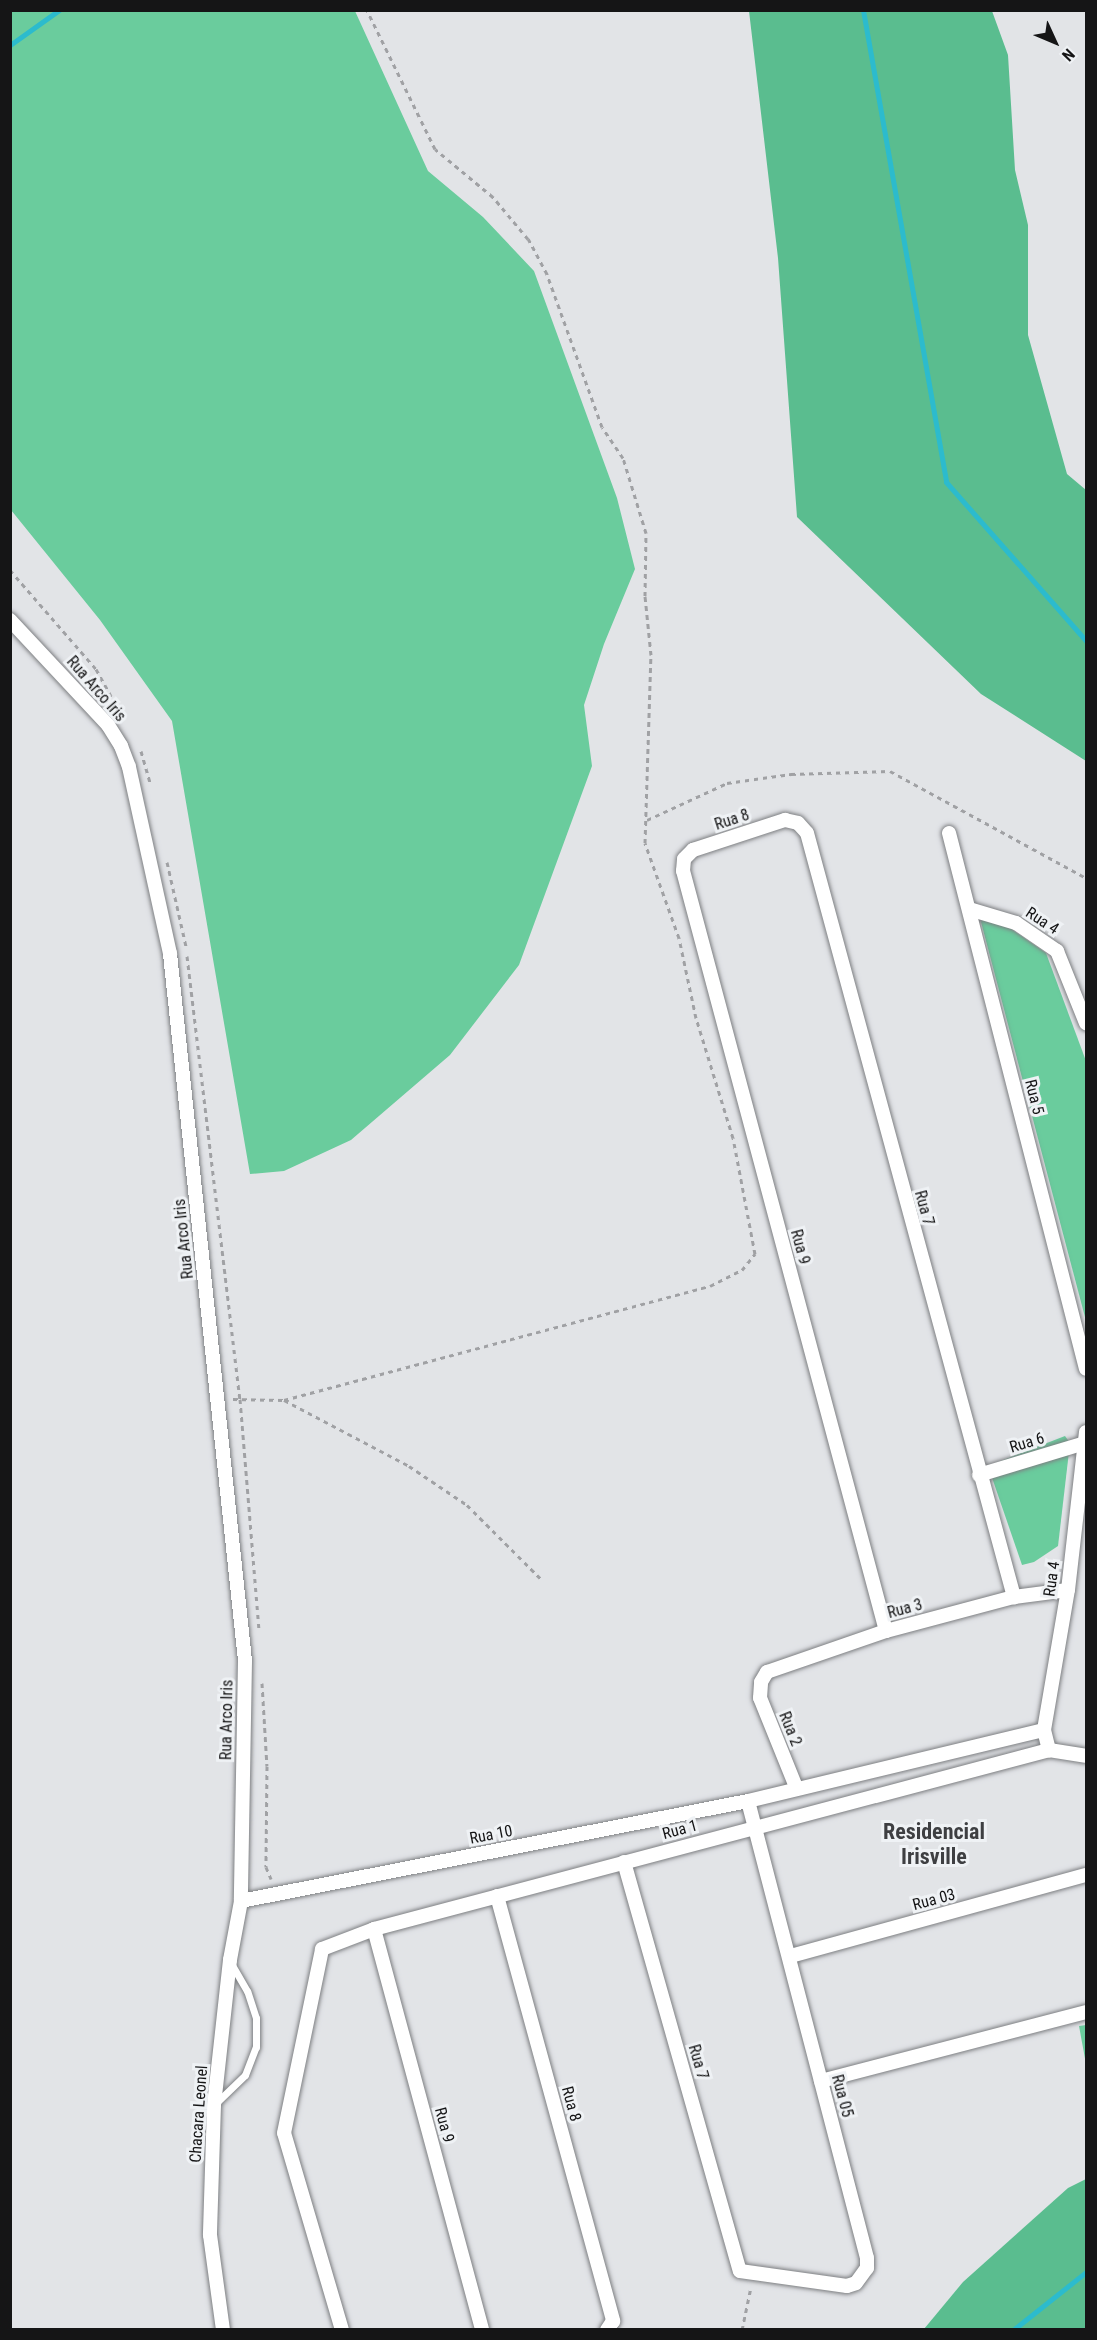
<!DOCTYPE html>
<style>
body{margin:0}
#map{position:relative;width:1097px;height:2340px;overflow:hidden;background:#e2e4e7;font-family:"Roboto Condensed",sans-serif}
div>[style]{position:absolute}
.green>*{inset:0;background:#6acc9d}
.forest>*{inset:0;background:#5abd8f}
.stream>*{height:5px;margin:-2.5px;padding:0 2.5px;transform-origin:2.5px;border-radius:2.5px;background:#2cbbcd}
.path>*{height:3px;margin-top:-1.5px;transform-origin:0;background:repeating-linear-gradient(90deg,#a0a1a4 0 4.5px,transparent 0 9px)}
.roads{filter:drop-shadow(0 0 2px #7d7f82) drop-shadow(0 0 2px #7d7f82)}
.service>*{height:7px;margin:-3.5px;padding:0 3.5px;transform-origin:3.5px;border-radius:3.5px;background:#fff}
.minor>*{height:14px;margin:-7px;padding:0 7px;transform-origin:7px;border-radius:7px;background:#fff}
span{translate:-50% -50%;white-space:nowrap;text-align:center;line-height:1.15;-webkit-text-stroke:6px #eff2f5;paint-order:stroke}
.street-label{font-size:16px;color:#151516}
.district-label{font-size:22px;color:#3e3f42;font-weight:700}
.frame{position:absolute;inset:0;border:12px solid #151516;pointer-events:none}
.north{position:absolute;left:1025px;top:12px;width:60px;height:60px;-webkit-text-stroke:4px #eff2f5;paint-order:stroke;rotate:134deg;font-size:16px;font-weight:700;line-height:24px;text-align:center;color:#151516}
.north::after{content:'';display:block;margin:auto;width:21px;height:27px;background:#151516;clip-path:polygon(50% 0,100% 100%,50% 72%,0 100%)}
</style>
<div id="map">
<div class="green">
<div style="clip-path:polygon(11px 10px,355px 11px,428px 171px,483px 217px,534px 271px,617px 498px,635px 569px,604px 644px,584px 705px,592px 766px,519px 965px,450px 1055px,351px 1140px,284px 1171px,250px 1174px,172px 721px,100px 620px,11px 510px)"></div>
<div style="clip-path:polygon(983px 916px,1004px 924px,1046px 953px,1086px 1061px,1086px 1321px,981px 922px)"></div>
<div style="clip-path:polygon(1065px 1436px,1070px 1443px,1058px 1546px,1034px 1562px,1022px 1565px,988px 1466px)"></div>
<div style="clip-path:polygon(1086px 2025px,1086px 2064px,1079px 2026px)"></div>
</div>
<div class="forest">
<div style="clip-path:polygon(749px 11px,992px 11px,1008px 55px,1015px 170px,1028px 225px,1028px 335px,1067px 474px,1086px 490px,1086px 761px,981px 694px,797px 517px,778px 258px)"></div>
<div style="clip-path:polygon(1086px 2179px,1086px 2329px,924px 2329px,963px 2282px,1068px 2188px)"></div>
</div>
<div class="stream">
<div style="left:863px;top:10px;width:479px;rotate:80deg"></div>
<div style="left:946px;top:482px;width:212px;rotate:48.6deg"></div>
<div style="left:10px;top:45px;width:60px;rotate:-35.5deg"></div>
<div style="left:1013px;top:2330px;width:93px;rotate:-38.5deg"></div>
</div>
<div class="path">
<div style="left:10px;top:570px;width:131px;rotate:49deg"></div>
<div style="left:96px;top:669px;width:54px;rotate:61deg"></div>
<div style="left:141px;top:751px;width:32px;rotate:74deg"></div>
<div style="left:647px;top:820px;width:88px;rotate:-24.8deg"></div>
<div style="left:727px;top:783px;width:65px;rotate:-8deg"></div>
<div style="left:791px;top:774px;width:99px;rotate:-1.7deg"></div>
<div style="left:890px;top:771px;width:223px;rotate:28.6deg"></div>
<div style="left:167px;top:862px;width:86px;rotate:77.3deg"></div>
<div style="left:187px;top:956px;width:446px;rotate:83.2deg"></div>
<div style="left:240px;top:1399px;width:231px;rotate:85.3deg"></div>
<div style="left:233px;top:1399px;width:51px;rotate:1.1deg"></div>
<div style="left:284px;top:1400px;width:141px;rotate:27.8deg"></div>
<div style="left:409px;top:1466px;width:70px;rotate:33.9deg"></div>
<div style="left:467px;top:1505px;width:107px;rotate:45deg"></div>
<div style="left:284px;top:1400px;width:441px;rotate:-15deg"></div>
<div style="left:710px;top:1286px;width:36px;rotate:-27deg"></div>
<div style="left:742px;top:1270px;width:21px;rotate:-51deg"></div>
<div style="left:755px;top:1254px;width:118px;rotate:-100.7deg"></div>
<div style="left:733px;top:1138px;width:126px;rotate:-107.1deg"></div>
<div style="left:696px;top:1018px;width:82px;rotate:-102deg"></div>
<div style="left:679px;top:938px;width:101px;rotate:-109.7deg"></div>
<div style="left:645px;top:843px;width:188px;rotate:-88.2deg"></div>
<div style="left:651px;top:655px;width:59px;rotate:-95.8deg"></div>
<div style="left:645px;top:596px;width:63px;rotate:-89.1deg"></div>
<div style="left:646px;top:533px;width:78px;rotate:-107deg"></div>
<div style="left:623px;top:458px;width:37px;rotate:-124deg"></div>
<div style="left:602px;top:427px;width:163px;rotate:-109.8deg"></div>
<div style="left:547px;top:274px;width:40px;rotate:-118deg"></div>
<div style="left:528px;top:239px;width:55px;rotate:-129.8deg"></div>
<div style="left:493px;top:197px;width:75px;rotate:-140.4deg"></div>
<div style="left:435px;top:149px;width:155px;rotate:-116.1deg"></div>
<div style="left:262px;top:1683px;width:83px;rotate:86.6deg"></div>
<div style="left:267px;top:1766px;width:101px;rotate:90.6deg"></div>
<div style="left:266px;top:1867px;width:13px;rotate:67deg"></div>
<div style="left:742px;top:2330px;width:44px;rotate:-78.2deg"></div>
</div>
<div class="roads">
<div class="service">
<div style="left:216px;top:2103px;width:40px;rotate:-44deg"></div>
<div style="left:245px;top:2075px;width:30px;rotate:-69deg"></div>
<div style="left:256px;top:2047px;width:29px;rotate:-90deg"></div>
<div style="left:256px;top:2018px;width:28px;rotate:-108deg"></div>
<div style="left:247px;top:1991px;width:32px;rotate:-120deg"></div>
</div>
<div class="minor">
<div style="left:10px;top:620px;width:144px;rotate:47deg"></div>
<div style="left:108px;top:725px;width:25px;rotate:58deg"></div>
<div style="left:121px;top:746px;width:22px;rotate:69deg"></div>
<div style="left:129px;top:767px;width:191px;rotate:77.6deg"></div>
<div style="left:170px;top:954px;width:711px;rotate:83.94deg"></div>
<div style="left:245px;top:1661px;width:240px;rotate:91deg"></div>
<div style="left:241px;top:1901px;width:60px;rotate:100.6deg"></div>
<div style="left:230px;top:1960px;width:146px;rotate:96.3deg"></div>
<div style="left:214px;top:2105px;width:130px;rotate:91.8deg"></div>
<div style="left:210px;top:2235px;width:96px;rotate:82.2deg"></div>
<div style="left:949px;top:833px;width:553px;rotate:75.66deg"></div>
<div style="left:969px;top:909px;width:49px;rotate:16.6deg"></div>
<div style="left:1016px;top:923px;width:50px;rotate:34.3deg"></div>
<div style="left:1057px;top:951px;width:78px;rotate:68.1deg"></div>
<div style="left:979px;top:1475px;width:111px;rotate:-16.8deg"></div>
<div style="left:886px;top:1631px;width:787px;rotate:-104.95deg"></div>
<div style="left:683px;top:871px;width:12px;rotate:-85deg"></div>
<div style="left:684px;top:859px;width:13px;rotate:-45deg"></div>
<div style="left:693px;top:850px;width:97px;rotate:-18.1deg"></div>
<div style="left:785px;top:820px;width:13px;rotate:13deg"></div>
<div style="left:798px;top:823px;width:13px;rotate:48deg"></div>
<div style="left:807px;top:833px;width:792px;rotate:74.84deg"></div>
<div style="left:1044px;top:1730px;width:142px;rotate:-80.3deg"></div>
<div style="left:1068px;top:1590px;width:159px;rotate:-83.5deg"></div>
<div style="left:796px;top:1787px;width:96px;rotate:-112deg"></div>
<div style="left:760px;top:1698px;width:16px;rotate:-86deg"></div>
<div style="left:761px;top:1682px;width:12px;rotate:-59deg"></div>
<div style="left:767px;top:1672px;width:126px;rotate:-19deg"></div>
<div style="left:886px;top:1631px;width:132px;rotate:-14.9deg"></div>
<div style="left:1014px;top:1597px;width:54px;rotate:-7.4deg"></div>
<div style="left:624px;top:1862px;width:425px;rotate:74.2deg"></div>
<div style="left:740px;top:2271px;width:108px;rotate:8deg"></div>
<div style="left:847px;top:2286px;width:9px;rotate:-18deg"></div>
<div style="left:856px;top:2283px;width:19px;rotate:-54deg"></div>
<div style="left:867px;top:2268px;width:10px;rotate:-90deg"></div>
<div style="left:867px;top:2258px;width:472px;rotate:-104.6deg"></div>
<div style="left:497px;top:1896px;width:441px;rotate:74.7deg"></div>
<div style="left:613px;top:2321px;width:11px;rotate:124deg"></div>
<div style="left:241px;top:1901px;width:517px;rotate:-11.16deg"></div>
<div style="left:748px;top:1801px;width:304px;rotate:-13.5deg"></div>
<div style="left:1044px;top:1730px;width:21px;rotate:76deg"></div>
<div style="left:374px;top:1929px;width:415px;rotate:74.9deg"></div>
<div style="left:791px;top:1956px;width:306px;rotate:-15.4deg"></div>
<div style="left:821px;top:2081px;width:274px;rotate:-14.6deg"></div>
<div style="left:342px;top:2330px;width:205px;rotate:-106.4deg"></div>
<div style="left:284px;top:2133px;width:188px;rotate:-78.3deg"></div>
<div style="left:322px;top:1949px;width:56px;rotate:-21deg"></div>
<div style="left:374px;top:1929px;width:698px;rotate:-14.85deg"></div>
<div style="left:1049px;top:1750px;width:37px;rotate:9deg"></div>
</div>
</div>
<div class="street-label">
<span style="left:96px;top:689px;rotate:49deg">Rua Arco Iris</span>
<span style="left:732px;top:820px;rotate:-18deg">Rua 8</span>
<span style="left:1042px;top:921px;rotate:33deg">Rua 4</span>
<span style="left:1034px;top:1097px;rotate:76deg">Rua 5</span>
<span style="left:924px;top:1208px;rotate:75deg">Rua 7</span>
<span style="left:184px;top:1239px;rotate:-96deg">Rua Arco Iris</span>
<span style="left:800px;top:1247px;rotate:75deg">Rua 9</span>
<span style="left:1027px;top:1443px;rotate:-17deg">Rua 6</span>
<span style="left:1052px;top:1579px;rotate:-82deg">Rua 4</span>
<span style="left:905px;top:1609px;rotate:-15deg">Rua 3</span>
<span style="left:227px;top:1720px;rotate:-89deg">Rua Arco Iris</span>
<span style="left:790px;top:1729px;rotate:68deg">Rua 2</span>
<span style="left:680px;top:1830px;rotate:-15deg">Rua 1</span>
<span style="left:491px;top:1835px;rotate:-11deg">Rua 10</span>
<span style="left:934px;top:1900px;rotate:-15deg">Rua 03</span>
<span style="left:698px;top:2062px;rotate:74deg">Rua 7</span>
<span style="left:842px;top:2096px;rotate:75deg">Rua 05</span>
<span style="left:571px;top:2104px;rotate:75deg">Rua 8</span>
<span style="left:199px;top:2114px;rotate:-86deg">Chacara Leonel</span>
<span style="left:444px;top:2125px;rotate:75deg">Rua 9</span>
</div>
<div class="district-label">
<span style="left:934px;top:1844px">Residencial<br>Irisville</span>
</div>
<div class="frame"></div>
<div class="north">N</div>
</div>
